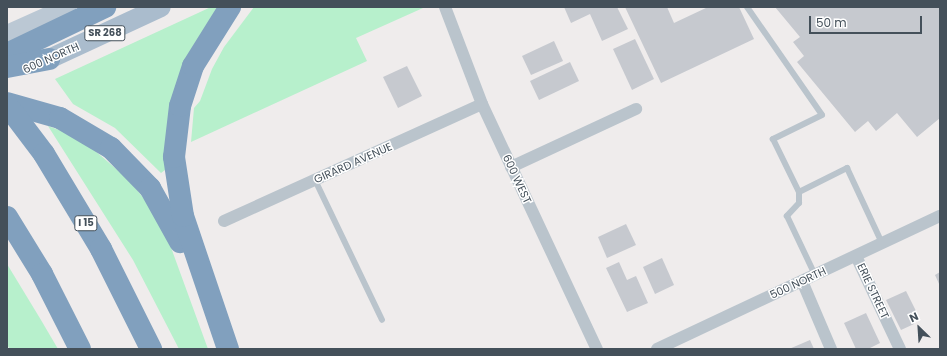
<!DOCTYPE html>
<style>
body{margin:0}
#map{position:relative;width:947px;height:356px;overflow:hidden;background:#efecec;font-family:Poppins,sans-serif}
div>[style]{position:absolute}
.green>*{inset:0;background:#b7f0cc}
.building>*{inset:0;background:#c6c9cf}
.lane>*{height:6px;margin:-3px;padding:0 3px;transform-origin:3px;border-radius:3px;background:#bac4cc}
.street>*{height:12px;margin:-6px;padding:0 6px;transform-origin:6px;border-radius:6px;background:#bac4cc}
.secondary>*{height:18px;margin:-9px;padding:0 9px;transform-origin:9px;border-radius:9px;background:#bbc8d4}
.primary>*{height:20px;margin:-10px;padding:0 10px;transform-origin:10px;border-radius:10px;background:#aabccd}
.highway>*{height:22px;margin:-11px;padding:0 11px;transform-origin:11px;border-radius:11px;background:#81a0be}
span{translate:-50% -50%;white-space:nowrap;text-align:center;line-height:1.15;-webkit-text-stroke:3px #fff;paint-order:stroke}
.shield-label span{padding:1px 3px;background:#fff;border:1px solid;border-radius:3px;-webkit-text-stroke-width:0}
.shield-label{font-size:10px;color:#44505a;font-weight:700}
.street-label{font-size:11px;color:#44505a}
.frame{position:absolute;inset:0;border:8px solid #44505a;pointer-events:none}
.north{position:absolute;left:899px;top:308px;width:40px;height:40px;-webkit-text-stroke:3px #fff;paint-order:stroke;rotate:335deg;font-size:11px;font-weight:700;line-height:16px;text-align:center;color:#44505a}
.north::after{content:'';display:block;margin:auto;width:14px;height:18px;background:#44505a;clip-path:polygon(50% 0,100% 100%,50% 72%,0 100%)}
.scale{position:absolute;left:809px;top:16px;width:113px;height:18px;box-sizing:border-box;border:2px solid #44505a;border-top:0;padding-left:5px;font-size:12px;line-height:14px;white-space:nowrap;color:#44505a;-webkit-text-stroke:3px #fff;paint-order:stroke}
</style>
<div id="map">
<div class="green">
<div style="clip-path:polygon(211px 7px,217px 8px,192px 48px,165px 170px,161px 173px,115px 128px,73px 104px,55px 79px)"></div>
<div style="clip-path:polygon(254px 7px,423px 7px,423px 8px,356px 38px,367px 61px,191px 142px,194px 108px,200px 101px,212px 69px,224px 47px)"></div>
<div style="clip-path:polygon(48px 126px,62px 131px,93px 149px,129px 180px,145px 200px,169px 242px,208px 349px,179px 349px,133px 260px)"></div>
<div style="clip-path:polygon(7px 264px,41px 320px,58px 349px,10px 349px,7px 345px)"></div>
</div>
<div class="building">
<div style="clip-path:polygon(564px 7px,617px 7px,628px 29px,602px 41px,590px 14px,571px 23px)"></div>
<div style="clip-path:polygon(625px 7px,667px 7px,674px 23px,708px 7px,739px 7px,754px 39px,661px 83px)"></div>
<div style="clip-path:polygon(775px 7px,940px 7px,940px 118px,917px 137px,897px 113px,876px 131px,868px 121px,855px 132px,797px 62px,804px 56px,793px 42px,800px 37px)"></div>
<div style="clip-path:polygon(635px 39px,654px 79px,632px 90px,613px 49px)"></div>
<div style="clip-path:polygon(554px 41px,563px 61px,531px 75px,522px 56px)"></div>
<div style="clip-path:polygon(570px 62px,579px 81px,539px 100px,530px 81px)"></div>
<div style="clip-path:polygon(407px 66px,422px 96px,398px 108px,383px 77px)"></div>
<div style="clip-path:polygon(626px 224px,636px 245px,607px 258px,598px 237px)"></div>
<div style="clip-path:polygon(662px 258px,674px 285px,655px 294px,643px 267px)"></div>
<div style="clip-path:polygon(619px 262px,627px 280px,636px 276px,648px 303px,627px 312px,606px 268px)"></div>
<div style="clip-path:polygon(940px 272px,940px 286px,935px 275px)"></div>
<div style="clip-path:polygon(906px 291px,918px 315px,911px 319px,914px 324px,901px 330px,886px 300px)"></div>
<div style="clip-path:polygon(866px 313px,880px 343px,868px 349px,856px 349px,844px 323px)"></div>
<div style="clip-path:polygon(810px 340px,814px 349px,789px 349px)"></div>
</div>
<div class="lane">
<div style="left:747px;top:7px;width:131px;rotate:55.2deg"></div>
<div style="left:822px;top:115px;width:55px;rotate:153.9deg"></div>
<div style="left:773px;top:139px;width:59px;rotate:63.9deg"></div>
<div style="left:799px;top:192px;width:54px;rotate:-26.6deg"></div>
<div style="left:847px;top:168px;width:83px;rotate:65deg"></div>
<div style="left:315px;top:180px;width:155px;rotate:64.4deg"></div>
<div style="left:799px;top:192px;width:11px;rotate:90deg"></div>
<div style="left:799px;top:203px;width:18px;rotate:133deg"></div>
<div style="left:787px;top:216px;width:65px;rotate:64.6deg"></div>
</div>
<div class="street">
<div style="left:445px;top:7px;width:104px;rotate:69.1deg"></div>
<div style="left:482px;top:104px;width:271px;rotate:64.9deg"></div>
<div style="left:511px;top:167px;width:138px;rotate:-24.9deg"></div>
<div style="left:224px;top:221px;width:283px;rotate:-24.4deg"></div>
<div style="left:856px;top:256px;width:103px;rotate:64.7deg"></div>
<div style="left:802px;top:281px;width:74px;rotate:66.9deg"></div>
<div style="left:657px;top:349px;width:313px;rotate:-25.2deg"></div>
</div>
<div class="secondary">
<div style="left:7px;top:34px;width:66px;rotate:-24.2deg"></div>
</div>
<div class="primary">
<div style="left:49px;top:59px;width:123px;rotate:-24.9deg"></div>
</div>
<div class="highway">
<div style="left:7px;top:54px;width:109px;rotate:-25.6deg"></div>
<div style="left:7px;top:67px;width:43px;rotate:-10.8deg"></div>
<div style="left:7px;top:103px;width:55px;rotate:15.8deg"></div>
<div style="left:60px;top:118px;width:59px;rotate:30.5deg"></div>
<div style="left:111px;top:148px;width:56px;rotate:45.7deg"></div>
<div style="left:150px;top:188px;width:62px;rotate:60.9deg"></div>
<div style="left:7px;top:105px;width:61px;rotate:52.9deg"></div>
<div style="left:44px;top:154px;width:111px;rotate:59deg"></div>
<div style="left:101px;top:249px;width:112px;rotate:63.4deg"></div>
<div style="left:7px;top:217px;width:67px;rotate:58.4deg"></div>
<div style="left:42px;top:274px;width:84px;rotate:63.1deg"></div>
<div style="left:228px;top:349px;width:140px;rotate:-108.7deg"></div>
<div style="left:183px;top:216px;width:60px;rotate:-98.7deg"></div>
<div style="left:174px;top:157px;width:51px;rotate:-83.3deg"></div>
<div style="left:180px;top:106px;width:42px;rotate:-72deg"></div>
<div style="left:193px;top:66px;width:70px;rotate:-57.9deg"></div>
</div>
<div class="shield-label">
<span style="left:105px;top:33px">SR 268</span>
<span style="left:86px;top:223px">I 15</span>
</div>
<div class="street-label">
<span style="left:51px;top:58px;rotate:-24deg">600 NORTH</span>
<span style="left:353px;top:163px;rotate:-24deg">GIRARD AVENUE</span>
<span style="left:517px;top:179px;rotate:65deg">600 WEST</span>
<span style="left:798px;top:283px;rotate:-25deg">500 NORTH</span>
<span style="left:873px;top:291px;rotate:65deg">ERIE STREET</span>
</div>
<div class="frame"></div>
<div class="north">N</div>
<div class="scale">50 m</div>
</div>
